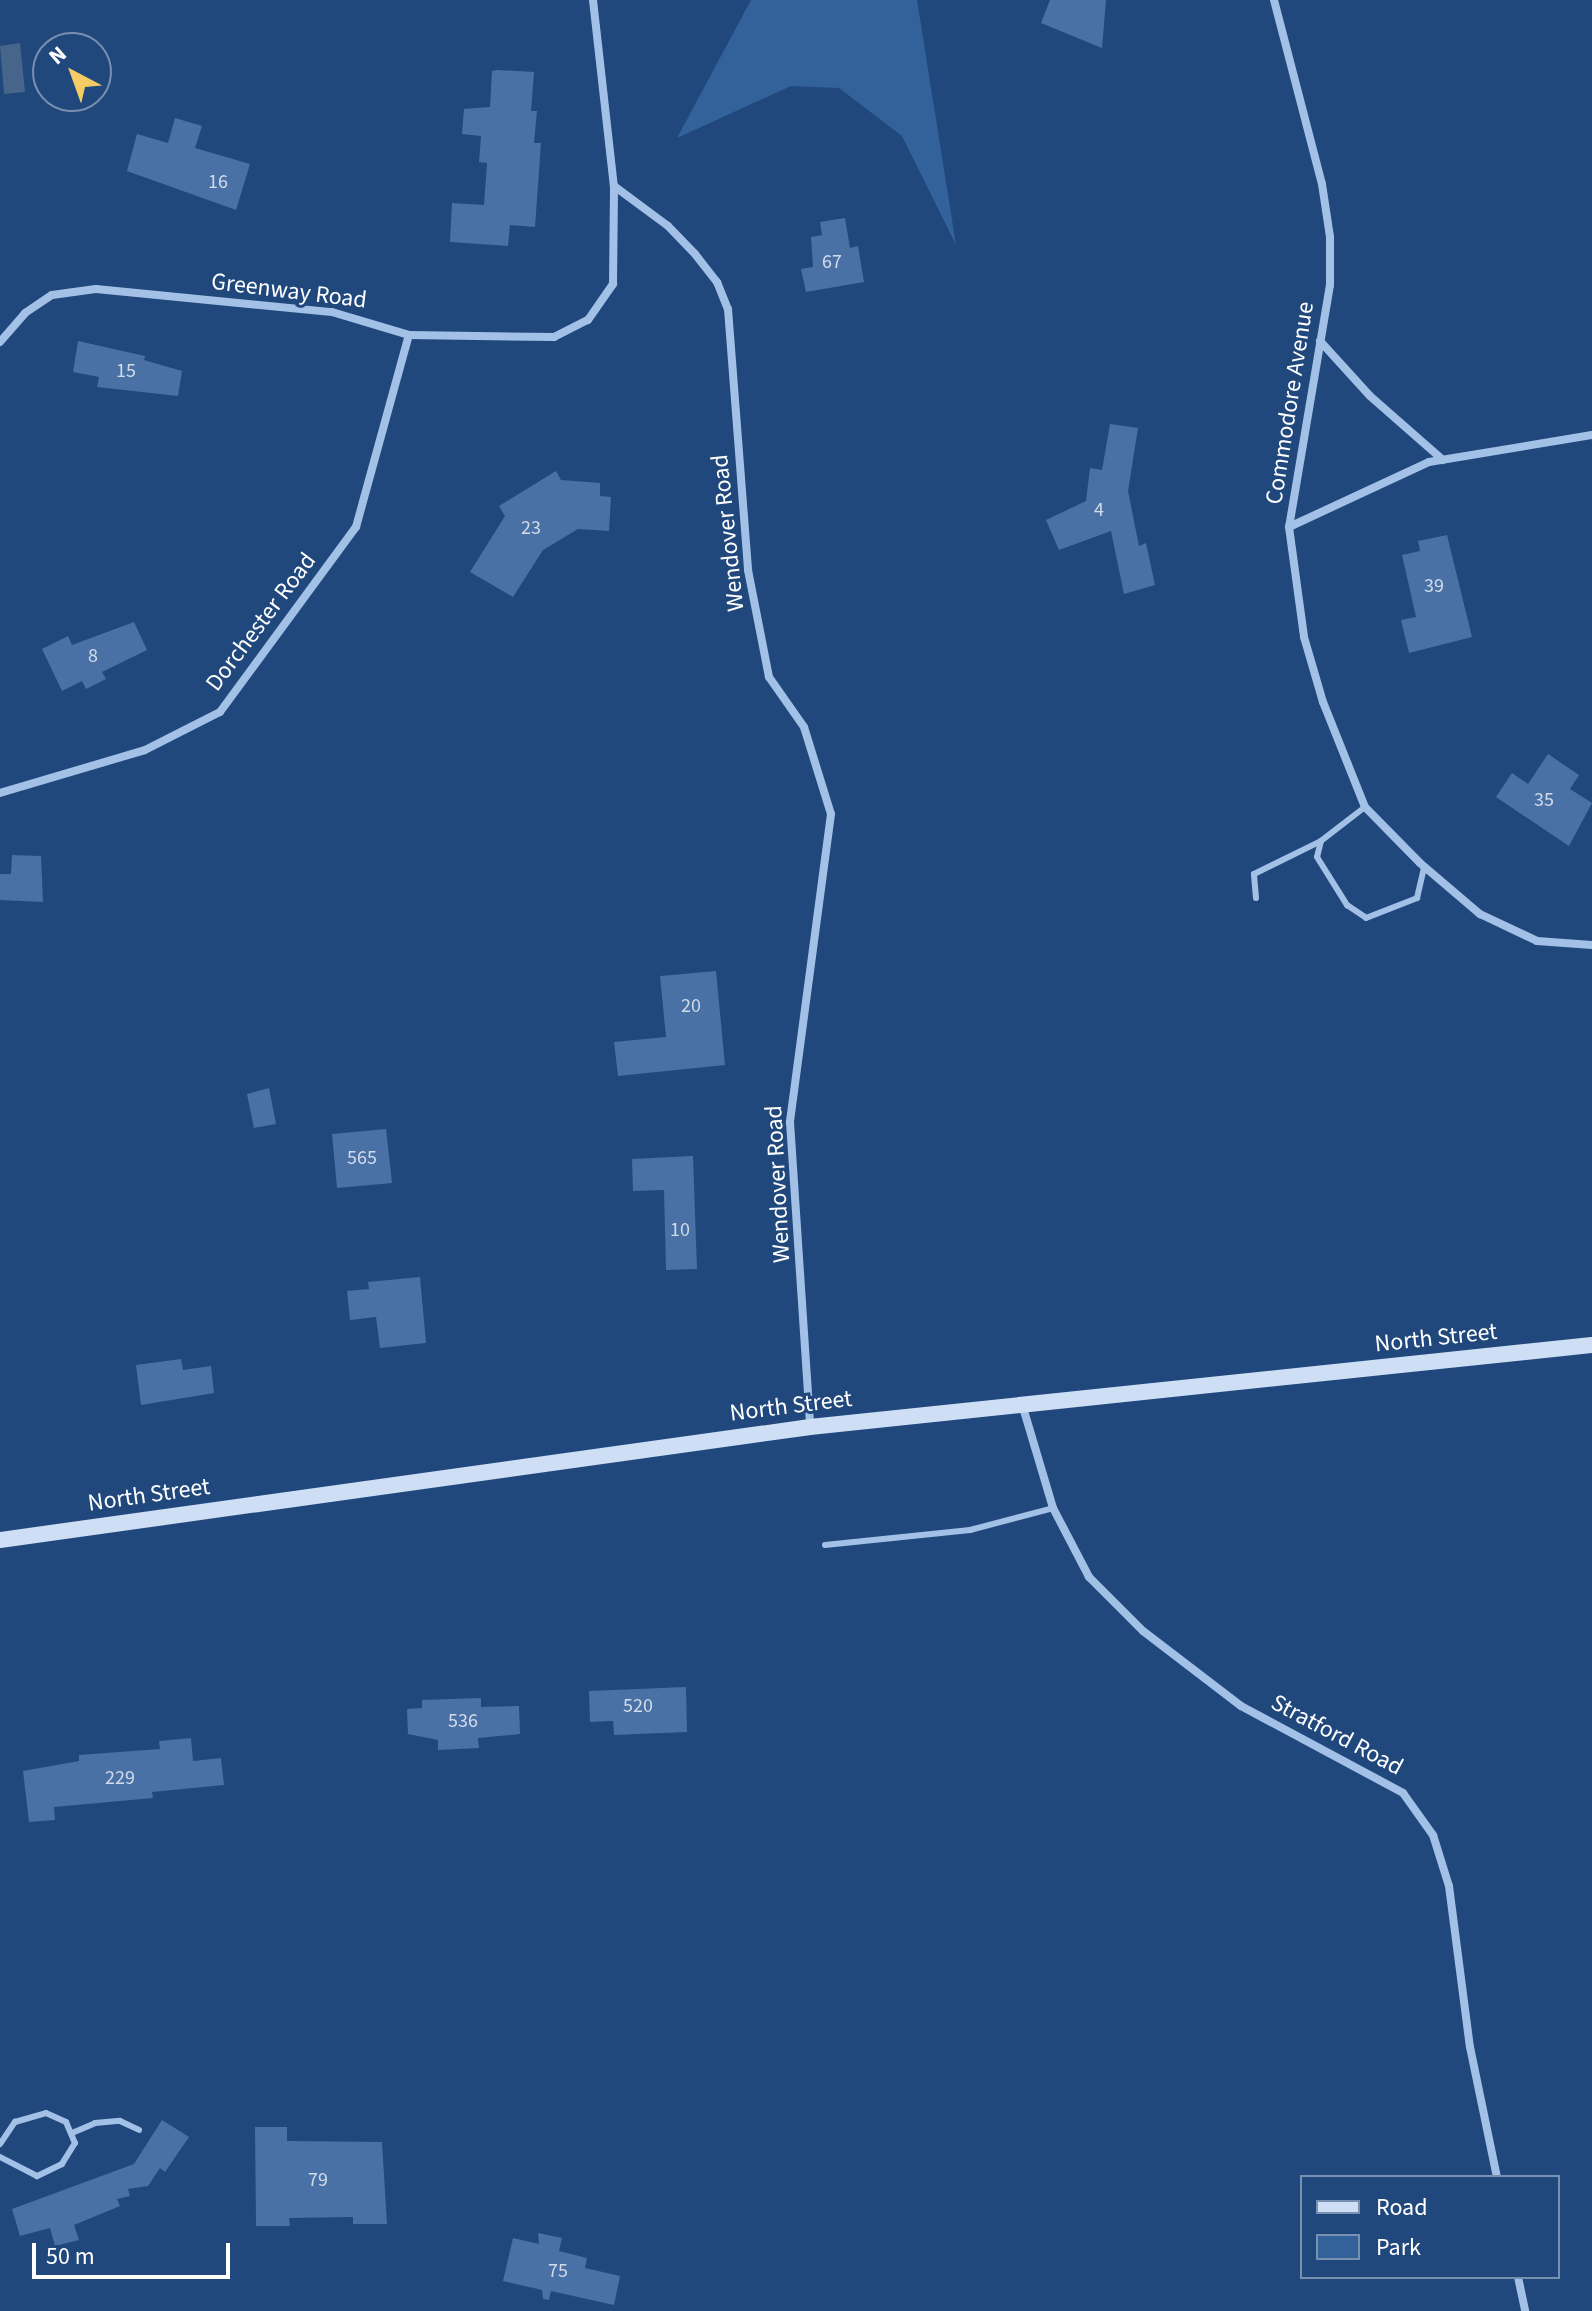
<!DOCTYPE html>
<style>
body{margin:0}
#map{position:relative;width:1592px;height:2311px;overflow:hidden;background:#20487c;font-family:"Source Sans 3",sans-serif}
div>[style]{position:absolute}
.green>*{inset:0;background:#33619a}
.water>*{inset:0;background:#47648b}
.building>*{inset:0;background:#4971a6}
.lane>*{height:6px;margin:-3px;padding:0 3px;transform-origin:3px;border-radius:3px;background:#a3c1e6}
.street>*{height:8px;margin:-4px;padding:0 4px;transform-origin:4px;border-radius:4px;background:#a3c1e6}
.secondary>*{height:16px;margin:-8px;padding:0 8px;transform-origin:8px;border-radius:8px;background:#cddef5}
span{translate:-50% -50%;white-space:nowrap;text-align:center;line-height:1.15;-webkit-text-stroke:6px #20487c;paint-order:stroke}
.number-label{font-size:20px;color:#d2dce9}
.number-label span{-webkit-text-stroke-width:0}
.street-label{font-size:24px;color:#fff}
.legend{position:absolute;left:1300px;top:2175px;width:260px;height:104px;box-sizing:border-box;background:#20487c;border:2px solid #7991b0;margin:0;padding:10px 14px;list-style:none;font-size:24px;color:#fff}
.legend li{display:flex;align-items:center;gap:16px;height:40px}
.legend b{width:40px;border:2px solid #7991b0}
.north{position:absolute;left:32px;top:32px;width:80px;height:80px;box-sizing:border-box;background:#20487c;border:2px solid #7991b0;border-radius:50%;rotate:319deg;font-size:22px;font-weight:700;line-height:32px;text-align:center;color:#fff}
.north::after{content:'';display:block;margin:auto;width:28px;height:36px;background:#f4cb64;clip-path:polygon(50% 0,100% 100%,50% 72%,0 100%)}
.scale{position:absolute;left:32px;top:2243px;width:198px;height:36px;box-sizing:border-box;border:4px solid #fff;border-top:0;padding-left:10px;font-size:24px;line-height:28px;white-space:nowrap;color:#fff;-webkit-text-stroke:6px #20487c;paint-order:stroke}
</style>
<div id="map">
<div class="green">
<div style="clip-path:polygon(751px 0,917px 0,956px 245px,902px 136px,839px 88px,791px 86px,677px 138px)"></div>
</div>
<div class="water">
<div style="clip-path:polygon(20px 43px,25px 92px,4px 94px,0 46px)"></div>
</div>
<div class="building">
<div style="clip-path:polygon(1050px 0,1106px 0,1102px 48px,1041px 23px)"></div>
<div style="clip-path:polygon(497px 70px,534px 72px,531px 111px,537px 111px,534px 143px,541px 143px,535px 227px,510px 225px,508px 246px,450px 242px,452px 203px,484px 205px,487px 163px,479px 162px,481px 136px,462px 134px,464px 109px,490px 107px,492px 71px)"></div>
<div style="clip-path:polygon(175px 118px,202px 126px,195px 148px,250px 164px,236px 210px,127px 171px,137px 134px,168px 143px)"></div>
<div style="clip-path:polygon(845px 218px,850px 248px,858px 246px,864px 282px,806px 292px,801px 269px,813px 267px,811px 237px,822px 235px,820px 222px)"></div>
<div style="clip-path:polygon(78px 341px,145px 356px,144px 360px,182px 371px,178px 396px,97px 387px,99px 377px,73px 372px)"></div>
<div style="clip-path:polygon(1110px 424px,1138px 428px,1128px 491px,1139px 546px,1146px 543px,1155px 585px,1124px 594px,1111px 531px,1059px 550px,1046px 520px,1086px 501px,1090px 468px,1102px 470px)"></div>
<div style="clip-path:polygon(556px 471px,561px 480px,600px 483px,600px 496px,611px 497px,609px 531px,578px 529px,543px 550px,513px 597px,470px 572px,505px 516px,499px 506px)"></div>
<div style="clip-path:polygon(1447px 535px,1472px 637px,1409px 653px,1401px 620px,1416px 617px,1402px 555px,1420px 551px,1418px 541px)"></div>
<div style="clip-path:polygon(134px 622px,147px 650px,102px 672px,106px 679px,86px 689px,82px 681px,62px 691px,42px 649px,68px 636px,72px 645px)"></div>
<div style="clip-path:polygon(1548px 754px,1579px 775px,1570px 789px,1592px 803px,1569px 846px,1496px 797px,1512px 773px,1528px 784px)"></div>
<div style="clip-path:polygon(12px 855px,41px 856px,43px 902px,0 900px,0 874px,11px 874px)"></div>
<div style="clip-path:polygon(716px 971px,725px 1065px,618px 1076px,614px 1042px,666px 1037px,660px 976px)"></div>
<div style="clip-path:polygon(269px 1088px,276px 1124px,254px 1128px,247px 1094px)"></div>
<div style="clip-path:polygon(386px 1129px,392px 1183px,337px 1188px,332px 1134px)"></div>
<div style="clip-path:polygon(693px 1156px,697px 1269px,666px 1270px,664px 1190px,633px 1191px,632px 1159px)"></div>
<div style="clip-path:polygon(420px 1277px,426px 1343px,380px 1348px,376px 1317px,350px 1320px,347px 1291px,369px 1289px,368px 1282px)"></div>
<div style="clip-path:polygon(181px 1359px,183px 1370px,211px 1366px,214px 1393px,141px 1405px,136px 1365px)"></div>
<div style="clip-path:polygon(686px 1687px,687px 1732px,614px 1735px,613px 1721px,590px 1722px,589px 1691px)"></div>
<div style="clip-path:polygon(481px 1698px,481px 1707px,519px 1706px,520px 1734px,478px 1738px,479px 1748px,438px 1750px,438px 1740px,408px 1734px,407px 1709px,422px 1708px,422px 1700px)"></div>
<div style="clip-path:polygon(191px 1738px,193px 1761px,221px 1758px,224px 1785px,152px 1792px,153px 1798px,54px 1807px,55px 1820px,29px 1822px,23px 1771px,79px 1761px,79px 1755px,160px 1749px,159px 1741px)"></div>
<div style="clip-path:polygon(162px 2120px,189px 2137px,165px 2172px,160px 2168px,148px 2186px,128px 2189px,130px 2196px,117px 2199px,120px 2206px,74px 2225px,79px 2240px,55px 2246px,50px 2228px,20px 2236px,12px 2209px,134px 2164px)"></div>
<div style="clip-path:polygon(255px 2127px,287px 2127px,287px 2141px,382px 2142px,387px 2224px,353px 2224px,353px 2217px,289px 2218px,290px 2226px,256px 2226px)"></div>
<div style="clip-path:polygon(538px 2233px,562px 2238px,559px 2251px,587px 2258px,585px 2268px,620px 2276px,614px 2305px,551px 2291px,549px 2300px,543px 2299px,542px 2290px,503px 2281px,513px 2238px,539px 2244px)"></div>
</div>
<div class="lane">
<div style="left:1365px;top:807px;width:56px;rotate:142.3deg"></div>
<div style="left:1321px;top:841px;width:16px;rotate:104deg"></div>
<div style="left:1317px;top:857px;width:57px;rotate:58deg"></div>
<div style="left:1347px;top:905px;width:23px;rotate:34deg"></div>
<div style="left:1366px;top:918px;width:55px;rotate:-21.4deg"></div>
<div style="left:1417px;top:898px;width:32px;rotate:-77deg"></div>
<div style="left:1256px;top:898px;width:24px;rotate:-95deg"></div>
<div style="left:1254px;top:874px;width:75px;rotate:-26.2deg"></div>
<div style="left:825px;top:1545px;width:146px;rotate:-5.9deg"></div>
<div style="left:970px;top:1530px;width:86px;rotate:-14.8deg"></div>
<div style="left:72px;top:2133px;width:25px;rotate:-23deg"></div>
<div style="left:95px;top:2123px;width:25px;rotate:-5deg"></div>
<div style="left:120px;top:2121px;width:21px;rotate:25deg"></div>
<div style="left:0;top:2144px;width:27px;rotate:-56deg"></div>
<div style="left:15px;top:2122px;width:32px;rotate:-16deg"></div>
<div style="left:46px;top:2113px;width:22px;rotate:24deg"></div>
<div style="left:66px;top:2122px;width:23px;rotate:67deg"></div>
<div style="left:75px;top:2143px;width:25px;rotate:122deg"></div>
<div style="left:62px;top:2164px;width:28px;rotate:154deg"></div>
<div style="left:37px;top:2176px;width:42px;rotate:-152.8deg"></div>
</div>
<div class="street">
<div style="left:593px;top:0;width:187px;rotate:83.6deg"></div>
<div style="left:614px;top:186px;width:67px;rotate:36.5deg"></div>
<div style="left:668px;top:226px;width:39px;rotate:46deg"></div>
<div style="left:695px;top:254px;width:36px;rotate:52deg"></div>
<div style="left:717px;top:282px;width:29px;rotate:68deg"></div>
<div style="left:728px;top:309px;width:262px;rotate:85.6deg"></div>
<div style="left:748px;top:570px;width:109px;rotate:78.9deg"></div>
<div style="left:769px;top:677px;width:61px;rotate:55deg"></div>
<div style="left:804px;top:727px;width:91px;rotate:72.8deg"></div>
<div style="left:831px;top:814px;width:311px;rotate:97.6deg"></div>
<div style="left:790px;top:1122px;width:306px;rotate:86.2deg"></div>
<div style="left:1274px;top:0;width:190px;rotate:75.4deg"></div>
<div style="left:1322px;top:184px;width:54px;rotate:81.4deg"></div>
<div style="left:1330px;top:237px;width:48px;rotate:90deg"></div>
<div style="left:1330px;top:285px;width:245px;rotate:99.6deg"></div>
<div style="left:1289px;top:527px;width:111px;rotate:82.2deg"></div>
<div style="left:1304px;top:637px;width:68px;rotate:73.7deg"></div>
<div style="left:1323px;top:702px;width:113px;rotate:68.2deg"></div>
<div style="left:1365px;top:807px;width:78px;rotate:45.5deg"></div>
<div style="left:1420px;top:863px;width:79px;rotate:40.4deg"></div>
<div style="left:1480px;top:914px;width:63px;rotate:25.3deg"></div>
<div style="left:1537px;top:941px;width:55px;rotate:4.2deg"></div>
<div style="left:1320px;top:341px;width:74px;rotate:47.7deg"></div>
<div style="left:1370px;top:396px;width:97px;rotate:41.2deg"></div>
<div style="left:0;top:342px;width:38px;rotate:-49deg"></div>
<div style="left:25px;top:313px;width:32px;rotate:-34deg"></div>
<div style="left:52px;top:295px;width:44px;rotate:-7.8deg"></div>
<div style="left:96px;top:289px;width:237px;rotate:5.6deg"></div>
<div style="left:332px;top:312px;width:80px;rotate:16.6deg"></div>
<div style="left:409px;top:335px;width:145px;rotate:0.8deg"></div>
<div style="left:554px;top:337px;width:38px;rotate:-27deg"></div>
<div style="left:588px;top:320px;width:44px;rotate:-55.2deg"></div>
<div style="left:613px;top:284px;width:98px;rotate:-89.4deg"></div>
<div style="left:1289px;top:527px;width:154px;rotate:-24.9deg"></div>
<div style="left:1429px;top:462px;width:165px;rotate:-9.4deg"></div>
<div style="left:0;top:793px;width:151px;rotate:-16.5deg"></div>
<div style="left:145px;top:750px;width:84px;rotate:-26.9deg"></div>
<div style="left:220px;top:712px;width:230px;rotate:-53.7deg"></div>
<div style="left:356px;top:527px;width:199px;rotate:-74.6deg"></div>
<div style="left:1022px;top:1404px;width:109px;rotate:73.4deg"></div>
<div style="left:1053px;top:1508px;width:78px;rotate:62.4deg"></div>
<div style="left:1089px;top:1577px;width:76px;rotate:45deg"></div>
<div style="left:1143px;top:1631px;width:123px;rotate:37.4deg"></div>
<div style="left:1241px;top:1706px;width:184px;rotate:28.2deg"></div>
<div style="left:1403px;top:1793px;width:52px;rotate:54.5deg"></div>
<div style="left:1433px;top:1835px;width:53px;rotate:72.6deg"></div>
<div style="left:1449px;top:1886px;width:162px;rotate:82.6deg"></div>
<div style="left:1470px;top:2047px;width:133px;rotate:78.3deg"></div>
<div style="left:1518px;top:2277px;width:35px;rotate:78deg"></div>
</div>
<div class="secondary">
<div style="left:0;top:1540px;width:818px;rotate:-7.94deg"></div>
<div style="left:810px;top:1427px;width:786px;rotate:-5.99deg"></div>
</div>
<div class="number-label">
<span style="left:218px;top:182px">16</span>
<span style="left:832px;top:262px">67</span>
<span style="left:126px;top:371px">15</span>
<span style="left:1099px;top:510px">4</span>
<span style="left:531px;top:528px">23</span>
<span style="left:1434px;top:586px">39</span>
<span style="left:93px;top:656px">8</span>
<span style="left:1544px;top:800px">35</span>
<span style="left:691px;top:1006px">20</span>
<span style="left:362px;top:1158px">565</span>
<span style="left:680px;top:1230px">10</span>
<span style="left:638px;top:1706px">520</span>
<span style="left:463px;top:1721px">536</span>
<span style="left:120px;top:1778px">229</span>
<span style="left:318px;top:2180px">79</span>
<span style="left:558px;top:2271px">75</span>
</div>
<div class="street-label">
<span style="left:289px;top:291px;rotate:7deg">Greenway Road</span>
<span style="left:1290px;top:403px;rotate:-81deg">Commodore Avenue</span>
<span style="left:728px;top:533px;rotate:-96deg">Wendover Road</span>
<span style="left:261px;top:622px;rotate:-53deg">Dorchester Road</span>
<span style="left:778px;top:1184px;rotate:-93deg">Wendover Road</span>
<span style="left:1436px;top:1338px;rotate:-6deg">North Street</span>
<span style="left:791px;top:1406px;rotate:-7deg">North Street</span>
<span style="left:149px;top:1495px;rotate:-8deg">North Street</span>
<span style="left:1337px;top:1735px;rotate:28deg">Stratford Road</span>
</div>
<ul class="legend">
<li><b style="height:10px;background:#cddef5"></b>Road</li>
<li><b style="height:22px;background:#33619a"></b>Park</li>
</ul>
<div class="north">N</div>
<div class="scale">50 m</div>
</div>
